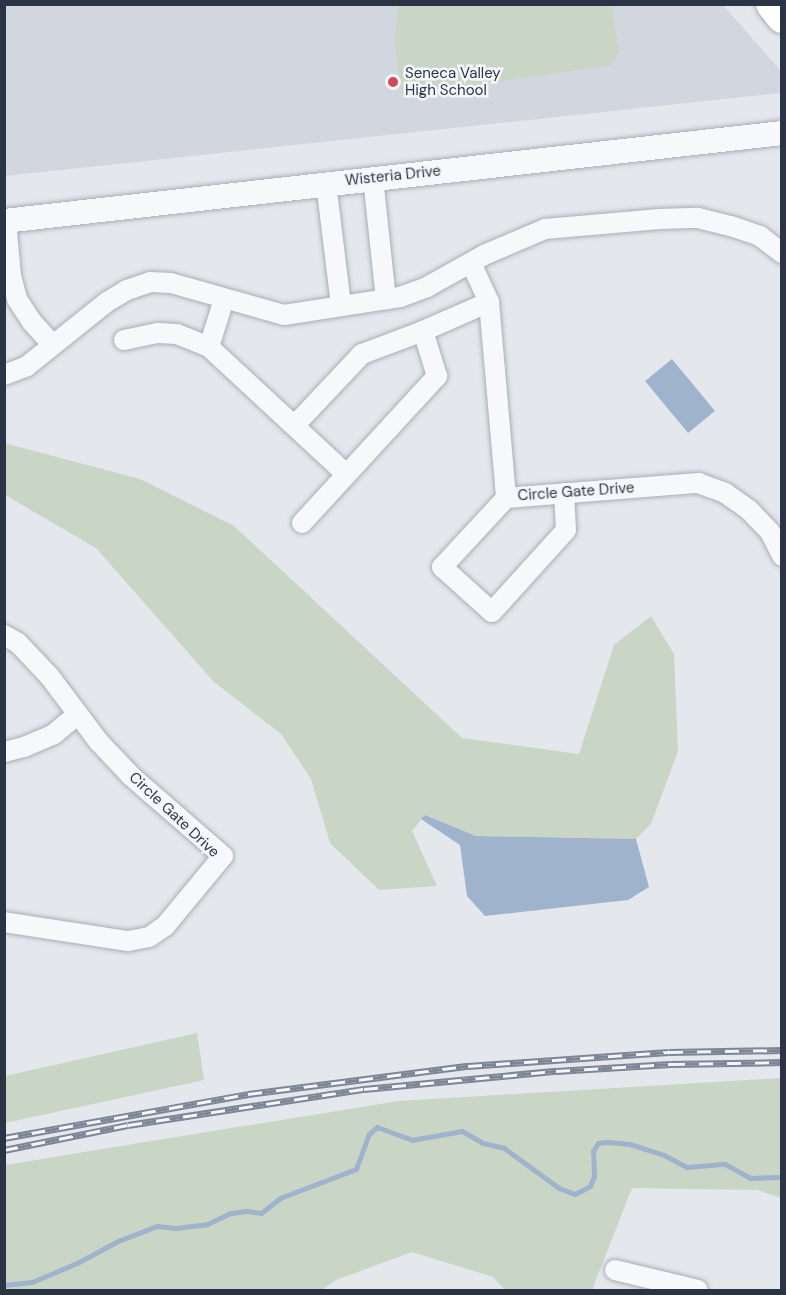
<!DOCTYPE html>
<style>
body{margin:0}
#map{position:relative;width:786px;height:1295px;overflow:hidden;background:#e4e7ec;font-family:"DM Sans",sans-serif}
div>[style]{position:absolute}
.built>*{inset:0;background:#d2d6de}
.green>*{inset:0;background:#c9d6c5}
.water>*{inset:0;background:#9fb4cc}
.stream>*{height:5px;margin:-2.5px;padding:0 2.5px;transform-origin:2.5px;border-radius:2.5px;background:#9fb4cc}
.roads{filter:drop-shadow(0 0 2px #a9aeb7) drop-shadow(0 0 2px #a9aeb7)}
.minor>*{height:20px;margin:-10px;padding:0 10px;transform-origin:10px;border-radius:10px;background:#f7f8fa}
.tertiary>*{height:24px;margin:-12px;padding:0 12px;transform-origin:12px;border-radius:12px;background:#f7f8fa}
.primary>*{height:30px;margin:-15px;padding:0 15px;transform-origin:15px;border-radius:15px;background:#fff}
.rail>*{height:7px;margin-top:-3.5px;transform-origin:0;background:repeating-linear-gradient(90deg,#f4f6f9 0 14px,#7d8696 0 28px);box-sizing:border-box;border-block:2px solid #7d8696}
.dots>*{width:16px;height:16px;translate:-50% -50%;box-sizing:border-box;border:3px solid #f4f6f9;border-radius:50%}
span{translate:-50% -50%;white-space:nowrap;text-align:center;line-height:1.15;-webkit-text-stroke:5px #f4f6f9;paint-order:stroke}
.poi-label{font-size:15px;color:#2b3445}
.left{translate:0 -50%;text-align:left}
.street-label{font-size:15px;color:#2b3445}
.frame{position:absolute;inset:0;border:6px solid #2b3445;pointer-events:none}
</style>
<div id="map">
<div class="built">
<div style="clip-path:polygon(4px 5px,723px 5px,781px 71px,781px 93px,5px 176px)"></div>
</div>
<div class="green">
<div style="clip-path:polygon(398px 5px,611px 5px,619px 51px,611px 65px,402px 96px,395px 44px)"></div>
<div style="clip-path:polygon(4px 443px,140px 479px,234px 526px,462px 738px,579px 754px,614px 645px,651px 616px,674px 654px,678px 751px,651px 824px,636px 839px,476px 836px,425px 815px,412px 831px,437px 886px,379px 890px,330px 843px,311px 779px,281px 734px,214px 682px,96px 548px,5px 495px)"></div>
<div style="clip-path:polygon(197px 1033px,204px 1080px,5px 1123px,5px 1076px)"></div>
<div style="clip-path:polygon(781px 1078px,781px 1198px,758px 1190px,632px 1188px,592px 1290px,505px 1290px,493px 1277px,412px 1252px,336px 1280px,322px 1290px,5px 1290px,5px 1165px,398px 1101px)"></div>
</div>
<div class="water">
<div style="clip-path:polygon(672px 359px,715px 411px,688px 433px,645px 381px)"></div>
<div style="clip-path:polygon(425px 815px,476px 836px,636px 839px,649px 887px,628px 900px,485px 916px,467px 896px,460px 845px,421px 819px)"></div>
</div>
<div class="stream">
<div style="left:4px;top:1285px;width:28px;rotate:-6deg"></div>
<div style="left:32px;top:1282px;width:49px;rotate:-22.9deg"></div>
<div style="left:77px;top:1263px;width:47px;rotate:-28.2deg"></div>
<div style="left:118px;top:1241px;width:42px;rotate:-21deg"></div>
<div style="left:157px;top:1226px;width:19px;rotate:6deg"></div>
<div style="left:176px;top:1228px;width:31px;rotate:-7deg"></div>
<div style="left:207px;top:1224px;width:26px;rotate:-25deg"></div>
<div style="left:231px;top:1213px;width:15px;rotate:-8deg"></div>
<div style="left:246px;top:1211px;width:15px;rotate:8deg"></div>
<div style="left:261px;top:1213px;width:24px;rotate:-38deg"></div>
<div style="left:280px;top:1198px;width:81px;rotate:-20.9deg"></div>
<div style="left:356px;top:1169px;width:37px;rotate:-70deg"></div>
<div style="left:369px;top:1134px;width:11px;rotate:-41deg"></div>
<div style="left:377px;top:1127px;width:37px;rotate:20deg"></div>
<div style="left:412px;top:1140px;width:51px;rotate:-10.2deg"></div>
<div style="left:462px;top:1131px;width:24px;rotate:30deg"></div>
<div style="left:483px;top:1143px;width:22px;rotate:13deg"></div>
<div style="left:504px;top:1148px;width:68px;rotate:36deg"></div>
<div style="left:559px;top:1188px;width:17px;rotate:21deg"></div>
<div style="left:575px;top:1194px;width:17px;rotate:-28deg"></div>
<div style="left:590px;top:1186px;width:11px;rotate:-68deg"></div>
<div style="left:594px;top:1176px;width:25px;rotate:-92deg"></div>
<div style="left:593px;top:1151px;width:9px;rotate:-58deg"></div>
<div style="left:598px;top:1143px;width:9px;rotate:-6deg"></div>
<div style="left:607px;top:1142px;width:23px;rotate:5deg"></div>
<div style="left:630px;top:1144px;width:36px;rotate:18deg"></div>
<div style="left:664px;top:1155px;width:26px;rotate:28deg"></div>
<div style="left:687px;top:1167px;width:38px;rotate:-5deg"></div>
<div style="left:725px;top:1164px;width:29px;rotate:29deg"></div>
<div style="left:750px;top:1178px;width:32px;rotate:-2deg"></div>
</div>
<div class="roads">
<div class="minor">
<div style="left:373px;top:178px;width:122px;rotate:83.9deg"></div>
<div style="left:326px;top:183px;width:123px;rotate:83deg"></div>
<div style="left:6px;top:221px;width:55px;rotate:84.8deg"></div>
<div style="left:11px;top:276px;width:24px;rotate:75deg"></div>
<div style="left:17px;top:299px;width:27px;rotate:57deg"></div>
<div style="left:32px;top:322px;width:31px;rotate:48deg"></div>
<div style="left:471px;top:263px;width:43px;rotate:65.2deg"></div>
<div style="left:489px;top:302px;width:197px;rotate:85deg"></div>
<div style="left:506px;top:498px;width:193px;rotate:-4.5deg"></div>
<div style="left:698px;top:483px;width:29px;rotate:20deg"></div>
<div style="left:725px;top:493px;width:29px;rotate:35deg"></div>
<div style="left:749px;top:510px;width:30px;rotate:46deg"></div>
<div style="left:770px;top:532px;width:27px;rotate:63deg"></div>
<div style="left:124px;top:340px;width:35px;rotate:-12deg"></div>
<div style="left:158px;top:333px;width:19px;rotate:3deg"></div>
<div style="left:177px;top:334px;width:35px;rotate:22deg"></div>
<div style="left:209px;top:347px;width:187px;rotate:42.8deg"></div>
<div style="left:209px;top:347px;width:50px;rotate:-72.6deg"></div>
<div style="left:4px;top:375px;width:25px;rotate:-21deg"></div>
<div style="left:27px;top:366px;width:102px;rotate:-38.7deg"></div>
<div style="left:107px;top:302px;width:23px;rotate:-31deg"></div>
<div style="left:127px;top:290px;width:24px;rotate:-19deg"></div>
<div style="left:150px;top:282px;width:21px;rotate:3deg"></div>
<div style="left:171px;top:283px;width:117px;rotate:15.8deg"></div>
<div style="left:284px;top:315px;width:117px;rotate:-8.8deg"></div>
<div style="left:400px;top:297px;width:29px;rotate:-20deg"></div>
<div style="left:427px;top:287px;width:65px;rotate:-29.3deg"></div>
<div style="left:484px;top:255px;width:66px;rotate:-23.1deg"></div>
<div style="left:545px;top:229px;width:115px;rotate:-5deg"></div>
<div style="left:660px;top:219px;width:38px;rotate:-2deg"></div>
<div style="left:698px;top:218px;width:34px;rotate:14deg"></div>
<div style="left:731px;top:226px;width:31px;rotate:19deg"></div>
<div style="left:760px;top:236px;width:28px;rotate:38deg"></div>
<div style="left:295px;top:425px;width:98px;rotate:-46.7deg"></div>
<div style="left:362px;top:354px;width:65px;rotate:-20.7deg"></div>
<div style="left:506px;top:498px;width:94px;rotate:132.8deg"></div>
<div style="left:442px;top:567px;width:67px;rotate:42deg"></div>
<div style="left:492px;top:612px;width:110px;rotate:-47.9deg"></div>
<div style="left:566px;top:530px;width:37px;rotate:-93deg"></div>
<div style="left:302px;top:523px;width:200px;rotate:-47.4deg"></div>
<div style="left:437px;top:376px;width:47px;rotate:-107.3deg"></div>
<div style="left:423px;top:331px;width:72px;rotate:-23.7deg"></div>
<div style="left:4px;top:635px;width:16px;rotate:30deg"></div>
<div style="left:18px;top:643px;width:47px;rotate:46.7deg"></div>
<div style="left:50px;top:677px;width:81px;rotate:53deg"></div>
<div style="left:99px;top:742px;width:47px;rotate:46.7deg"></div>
<div style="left:131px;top:776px;width:122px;rotate:41deg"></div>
<div style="left:223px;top:856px;width:91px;rotate:129.6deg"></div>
<div style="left:165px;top:926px;width:19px;rotate:145deg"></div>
<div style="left:149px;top:937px;width:21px;rotate:169deg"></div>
<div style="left:128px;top:941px;width:125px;rotate:-171.3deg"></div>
<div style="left:4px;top:752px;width:21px;rotate:-14deg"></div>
<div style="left:24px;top:747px;width:33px;rotate:-23deg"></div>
<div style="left:54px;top:734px;width:30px;rotate:-40deg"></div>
<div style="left:615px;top:1270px;width:85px;rotate:13.5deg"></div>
</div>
<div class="tertiary">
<div style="left:4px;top:221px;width:783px;rotate:-6.45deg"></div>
</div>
<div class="primary">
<div style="left:771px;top:4px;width:18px;rotate:52deg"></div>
</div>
</div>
<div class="rail">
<div style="left:4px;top:1138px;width:248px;rotate:-10.2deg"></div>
<div style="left:248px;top:1094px;width:222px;rotate:-7.3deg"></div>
<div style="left:468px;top:1066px;width:201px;rotate:-4deg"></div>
<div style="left:669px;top:1052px;width:113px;rotate:-1deg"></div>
<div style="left:4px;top:1150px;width:126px;rotate:-11.4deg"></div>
<div style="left:128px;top:1125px;width:239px;rotate:-8.7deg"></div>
<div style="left:364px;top:1089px;width:193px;rotate:-5.4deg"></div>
<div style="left:556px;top:1071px;width:115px;rotate:-3.5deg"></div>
<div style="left:671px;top:1064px;width:111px;rotate:-1deg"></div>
</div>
<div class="dots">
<div style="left:393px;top:82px;background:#d1495b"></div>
</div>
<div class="poi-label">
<span class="left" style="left:405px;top:82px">Seneca Valley<br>High School</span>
</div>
<div class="street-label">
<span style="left:393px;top:176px;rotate:-6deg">Wisteria Drive</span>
<span style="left:576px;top:492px;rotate:-4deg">Circle Gate Drive</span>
<span style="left:174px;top:815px;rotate:43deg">Circle Gate Drive</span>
</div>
<div class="frame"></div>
</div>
